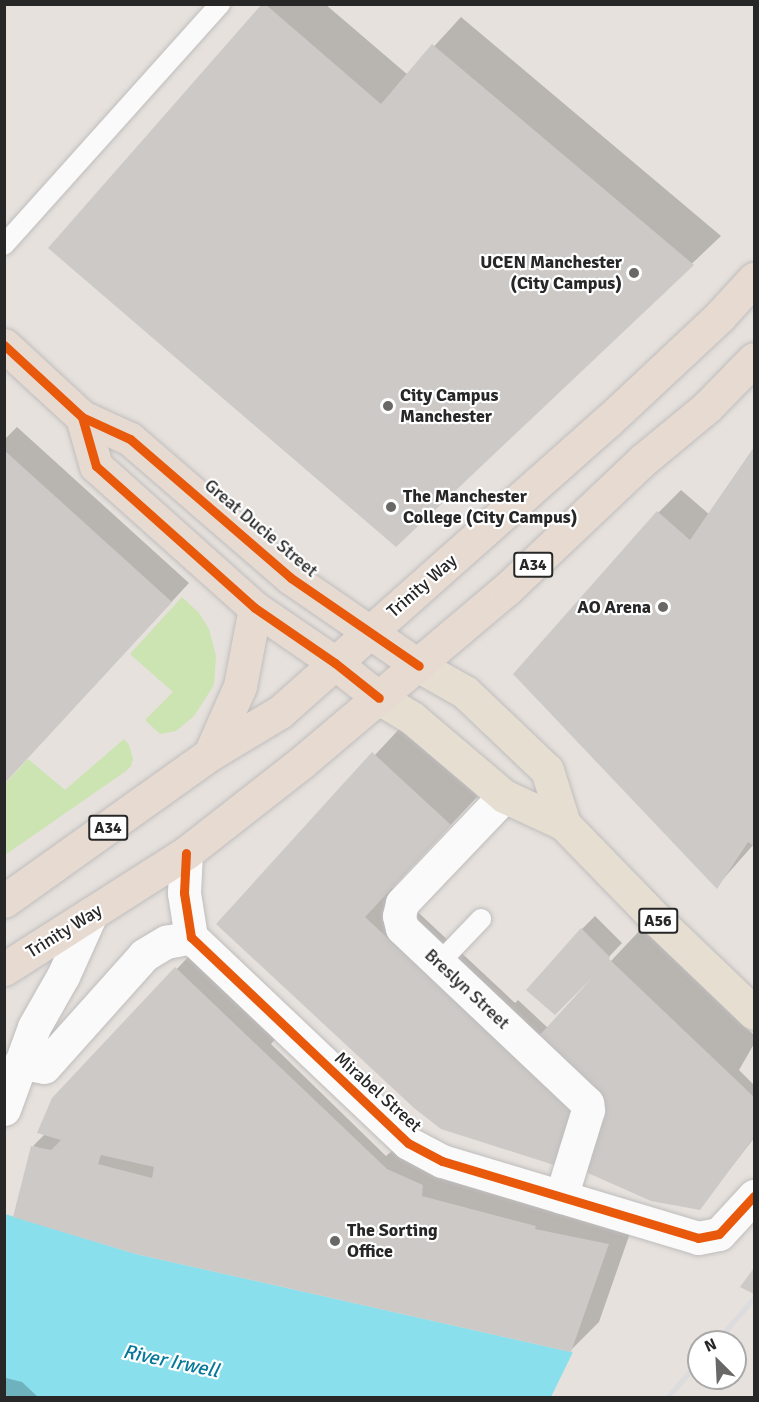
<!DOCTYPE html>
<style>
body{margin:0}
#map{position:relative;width:759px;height:1402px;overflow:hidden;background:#e6e1dc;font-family:Signika,sans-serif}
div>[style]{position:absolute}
.green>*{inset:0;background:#cce3b2}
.water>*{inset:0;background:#8adfed}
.pier>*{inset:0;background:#e6e1dc}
.shadow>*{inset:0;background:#0003}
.building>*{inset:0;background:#ccc9c6}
.roads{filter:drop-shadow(0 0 2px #bfbdbe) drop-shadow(0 0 2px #bfbdbe)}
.service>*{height:20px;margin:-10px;padding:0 10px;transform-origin:10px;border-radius:10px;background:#fbfafa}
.minor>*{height:33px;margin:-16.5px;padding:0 16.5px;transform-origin:16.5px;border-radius:16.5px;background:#fbfafa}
.primary>*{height:33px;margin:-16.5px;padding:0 16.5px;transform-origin:16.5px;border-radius:16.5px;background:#e6ded1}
.trunk>*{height:33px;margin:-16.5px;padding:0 16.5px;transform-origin:16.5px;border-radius:16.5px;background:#e7dbd1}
.rail>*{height:4.5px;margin:-2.25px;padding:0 2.25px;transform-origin:2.25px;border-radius:2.25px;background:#dcdcde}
.cycleway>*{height:9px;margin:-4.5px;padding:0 4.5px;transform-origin:4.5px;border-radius:4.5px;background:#e8590c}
.dots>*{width:16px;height:16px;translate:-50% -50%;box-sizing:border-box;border:3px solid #fff;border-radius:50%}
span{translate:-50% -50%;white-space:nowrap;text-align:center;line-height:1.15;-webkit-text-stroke:4.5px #fff;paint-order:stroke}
.shield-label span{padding:2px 4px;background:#fff;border:2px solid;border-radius:4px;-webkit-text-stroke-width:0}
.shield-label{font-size:16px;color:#272727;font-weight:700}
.poi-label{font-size:18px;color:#272727;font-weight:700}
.right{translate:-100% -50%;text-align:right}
.left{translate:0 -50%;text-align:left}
.street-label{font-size:18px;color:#272727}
.water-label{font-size:20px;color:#06799b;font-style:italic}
.frame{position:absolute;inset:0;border:6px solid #272727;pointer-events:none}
.north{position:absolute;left:687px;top:1330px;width:60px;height:60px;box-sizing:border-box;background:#fff;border:2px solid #a9a9a9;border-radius:50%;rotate:336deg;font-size:16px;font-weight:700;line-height:24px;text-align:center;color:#272727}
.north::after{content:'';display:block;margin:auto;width:21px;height:27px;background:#6a6866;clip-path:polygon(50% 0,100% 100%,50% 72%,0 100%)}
</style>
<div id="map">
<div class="green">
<div style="clip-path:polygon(182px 597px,199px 613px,209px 629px,216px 656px,214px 685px,194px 716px,176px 731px,160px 734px,145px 720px,173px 692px,130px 654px)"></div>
<div style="clip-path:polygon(124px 739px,129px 745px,133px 759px,131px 766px,126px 771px,5px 855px,5px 784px,28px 759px,65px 790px)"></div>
</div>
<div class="water">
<div style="clip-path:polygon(5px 1214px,136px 1254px,571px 1352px,750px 1397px,17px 1398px,5px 1395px)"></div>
</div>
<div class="pier">
<div style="clip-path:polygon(574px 1350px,751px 1395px,753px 1398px,551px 1397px)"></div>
</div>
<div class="shadow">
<div style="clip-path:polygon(263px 4px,325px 4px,408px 75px,461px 17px,721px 236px,396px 545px)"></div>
<div style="clip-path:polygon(17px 427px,189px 583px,4px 783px,4px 440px)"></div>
<div style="clip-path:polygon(754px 450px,754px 844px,717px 886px,658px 513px,681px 490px,710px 515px)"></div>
<div style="clip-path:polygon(402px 726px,478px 796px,392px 888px,515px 1003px,518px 1000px,548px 1028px,642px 928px,754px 1035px,754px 1044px,739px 1070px,754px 1085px,754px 1138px,699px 1209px,597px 1092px,218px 923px)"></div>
<div style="clip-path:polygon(595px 916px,622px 943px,568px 1000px,582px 929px)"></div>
<div style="clip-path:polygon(208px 936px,295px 1017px,271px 1044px,386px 1156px,393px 1150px,636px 1216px,599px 1322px,571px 1350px,33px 1146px,45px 1134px,54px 1099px)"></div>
<div style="clip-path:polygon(6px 1378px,22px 1382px,39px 1398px,4px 1398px)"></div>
</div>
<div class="building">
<div style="clip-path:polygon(262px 4px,265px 4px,381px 104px,432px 44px,694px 265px,396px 547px,48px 248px)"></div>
<div style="clip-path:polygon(754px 447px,754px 846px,748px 842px,717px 889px,513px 674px,657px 511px,690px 540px)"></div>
<div style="clip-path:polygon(4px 450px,172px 602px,4px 784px)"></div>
<div style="clip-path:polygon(372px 752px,451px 825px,365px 917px,572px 1109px,554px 1165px,441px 1129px,414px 1108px,216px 924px)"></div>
<div style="clip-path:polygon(581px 928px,610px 957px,609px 959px,754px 1097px,754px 1137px,700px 1210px,651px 1201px,588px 1173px,586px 1162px,605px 1101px,538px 1037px,592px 978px,555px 1015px,526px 990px)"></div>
<div style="clip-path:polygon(evenodd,175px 967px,387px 1169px,423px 1185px,422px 1196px,536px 1226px,535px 1229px,609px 1244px,571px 1352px,136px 1254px,13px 1217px,31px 1146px,51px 1150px,61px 1140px,37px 1133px,52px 1098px,175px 967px,101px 1155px,154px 1167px,152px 1178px,98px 1164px,101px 1155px)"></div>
<div style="clip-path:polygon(754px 1268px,754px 1294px,740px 1287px)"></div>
</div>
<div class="roads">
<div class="service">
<div style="left:4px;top:245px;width:324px;rotate:-48.1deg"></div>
<div style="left:439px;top:963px;width:61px;rotate:-46.3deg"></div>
</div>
<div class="minor">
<div style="left:504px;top:796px;width:148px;rotate:133.6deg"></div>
<div style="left:402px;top:903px;width:13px;rotate:103deg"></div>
<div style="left:399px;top:916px;width:12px;rotate:76deg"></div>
<div style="left:402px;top:928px;width:255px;rotate:43.4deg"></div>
<div style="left:587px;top:1103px;width:7px;rotate:82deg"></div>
<div style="left:588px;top:1110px;width:91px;rotate:107.2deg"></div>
<div style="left:186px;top:853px;width:40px;rotate:92.9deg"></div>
<div style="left:184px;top:893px;width:45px;rotate:81deg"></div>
<div style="left:191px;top:937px;width:299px;rotate:43.5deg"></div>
<div style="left:408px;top:1143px;width:38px;rotate:28deg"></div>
<div style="left:442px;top:1161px;width:267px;rotate:16.7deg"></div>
<div style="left:698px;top:1238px;width:21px;rotate:-11deg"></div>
<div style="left:719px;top:1234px;width:52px;rotate:-47.4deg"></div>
<div style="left:20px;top:1063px;width:24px;rotate:9deg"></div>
<div style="left:44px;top:1067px;width:150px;rotate:-48.2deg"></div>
<div style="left:144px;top:955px;width:26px;rotate:-31deg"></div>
<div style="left:166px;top:942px;width:25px;rotate:-11deg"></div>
<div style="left:4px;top:1109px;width:87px;rotate:-69.9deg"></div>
<div style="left:34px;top:1027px;width:59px;rotate:-60.4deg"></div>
<div style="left:63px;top:976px;width:68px;rotate:-65.7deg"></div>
</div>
<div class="primary">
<div style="left:419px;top:666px;width:53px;rotate:29.5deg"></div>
<div style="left:465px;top:692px;width:113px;rotate:43.6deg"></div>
<div style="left:547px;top:770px;width:57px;rotate:72.5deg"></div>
<div style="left:379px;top:698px;width:39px;rotate:31deg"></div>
<div style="left:412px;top:718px;width:121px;rotate:40.3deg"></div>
<div style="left:504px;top:796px;width:66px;rotate:25deg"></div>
<div style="left:564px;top:824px;width:134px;rotate:45.9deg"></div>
<div style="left:657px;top:920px;width:134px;rotate:43.8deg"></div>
</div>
<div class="trunk">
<div style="left:4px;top:345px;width:106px;rotate:42.7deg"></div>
<div style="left:82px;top:417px;width:53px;rotate:24.6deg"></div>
<div style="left:130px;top:439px;width:213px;rotate:40.8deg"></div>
<div style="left:291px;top:578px;width:155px;rotate:34.5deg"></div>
<div style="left:82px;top:417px;width:51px;rotate:74.1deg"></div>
<div style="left:96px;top:466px;width:213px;rotate:41.8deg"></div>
<div style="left:255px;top:608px;width:97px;rotate:34.5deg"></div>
<div style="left:335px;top:663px;width:56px;rotate:38.5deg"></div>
<div style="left:210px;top:754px;width:74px;rotate:-66.2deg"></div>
<div style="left:240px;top:686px;width:79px;rotate:-79.1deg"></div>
<div style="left:4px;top:901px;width:253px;rotate:-35.5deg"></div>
<div style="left:210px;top:754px;width:82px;rotate:-31deg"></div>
<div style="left:280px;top:712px;width:438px;rotate:-41.6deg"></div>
<div style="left:608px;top:421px;width:152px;rotate:-43.1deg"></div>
<div style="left:719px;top:317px;width:52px;rotate:-47.4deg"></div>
<div style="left:4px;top:969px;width:216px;rotate:-32.5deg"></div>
<div style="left:186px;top:853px;width:146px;rotate:-38deg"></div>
<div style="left:301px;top:763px;width:270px;rotate:-40.2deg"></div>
<div style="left:507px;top:589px;width:187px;rotate:-43.5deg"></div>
<div style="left:643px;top:460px;width:83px;rotate:-39.6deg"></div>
<div style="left:707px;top:407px;width:67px;rotate:-45.6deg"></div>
</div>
</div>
<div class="rail">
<div style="left:716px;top:1342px;width:58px;rotate:-49.2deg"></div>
<div style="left:667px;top:1398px;width:49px;rotate:-49.1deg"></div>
</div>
<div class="cycleway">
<div style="left:4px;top:345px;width:106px;rotate:42.7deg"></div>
<div style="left:82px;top:417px;width:53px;rotate:24.6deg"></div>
<div style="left:130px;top:439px;width:213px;rotate:40.8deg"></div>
<div style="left:291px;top:578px;width:155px;rotate:34.5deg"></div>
<div style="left:82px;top:417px;width:51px;rotate:74.1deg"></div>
<div style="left:96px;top:466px;width:213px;rotate:41.8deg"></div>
<div style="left:255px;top:608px;width:97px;rotate:34.5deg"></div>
<div style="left:335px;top:663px;width:56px;rotate:38.5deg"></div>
<div style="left:186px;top:853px;width:40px;rotate:92.9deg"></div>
<div style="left:184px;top:893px;width:45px;rotate:81deg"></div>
<div style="left:191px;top:937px;width:299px;rotate:43.5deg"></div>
<div style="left:408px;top:1143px;width:38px;rotate:28deg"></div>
<div style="left:442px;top:1161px;width:267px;rotate:16.7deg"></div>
<div style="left:698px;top:1238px;width:21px;rotate:-11deg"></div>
<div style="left:719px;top:1234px;width:52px;rotate:-47.4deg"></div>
</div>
<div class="dots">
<div style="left:634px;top:273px;background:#6a6866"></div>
<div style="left:388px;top:406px;background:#6a6866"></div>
<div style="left:391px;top:507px;background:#6a6866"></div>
<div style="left:663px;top:607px;background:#6a6866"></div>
<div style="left:335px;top:1241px;background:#6a6866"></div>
</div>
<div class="shield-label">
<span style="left:533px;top:565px">A34</span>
<span style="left:108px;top:828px">A34</span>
<span style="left:658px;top:921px">A56</span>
</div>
<div class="poi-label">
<span class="right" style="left:622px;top:273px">UCEN Manchester<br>(City Campus)</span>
<span class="left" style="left:400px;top:406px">City Campus<br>Manchester</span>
<span class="left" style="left:403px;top:507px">The Manchester<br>College (City Campus)</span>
<span class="right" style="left:651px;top:607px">AO Arena</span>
<span class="left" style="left:347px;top:1241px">The Sorting<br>Office</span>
</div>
<div class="street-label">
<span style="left:261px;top:528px;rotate:40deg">Great Ducie Street</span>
<span style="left:422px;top:586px;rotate:-41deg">Trinity Way</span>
<span style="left:64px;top:931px;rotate:-32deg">Trinity Way</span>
<span style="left:467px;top:989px;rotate:43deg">Breslyn Street</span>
<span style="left:378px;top:1092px;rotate:42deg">Mirabel Street</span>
</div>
<div class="water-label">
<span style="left:171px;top:1361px;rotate:12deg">River Irwell</span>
</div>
<div class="frame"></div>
<div class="north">N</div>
</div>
